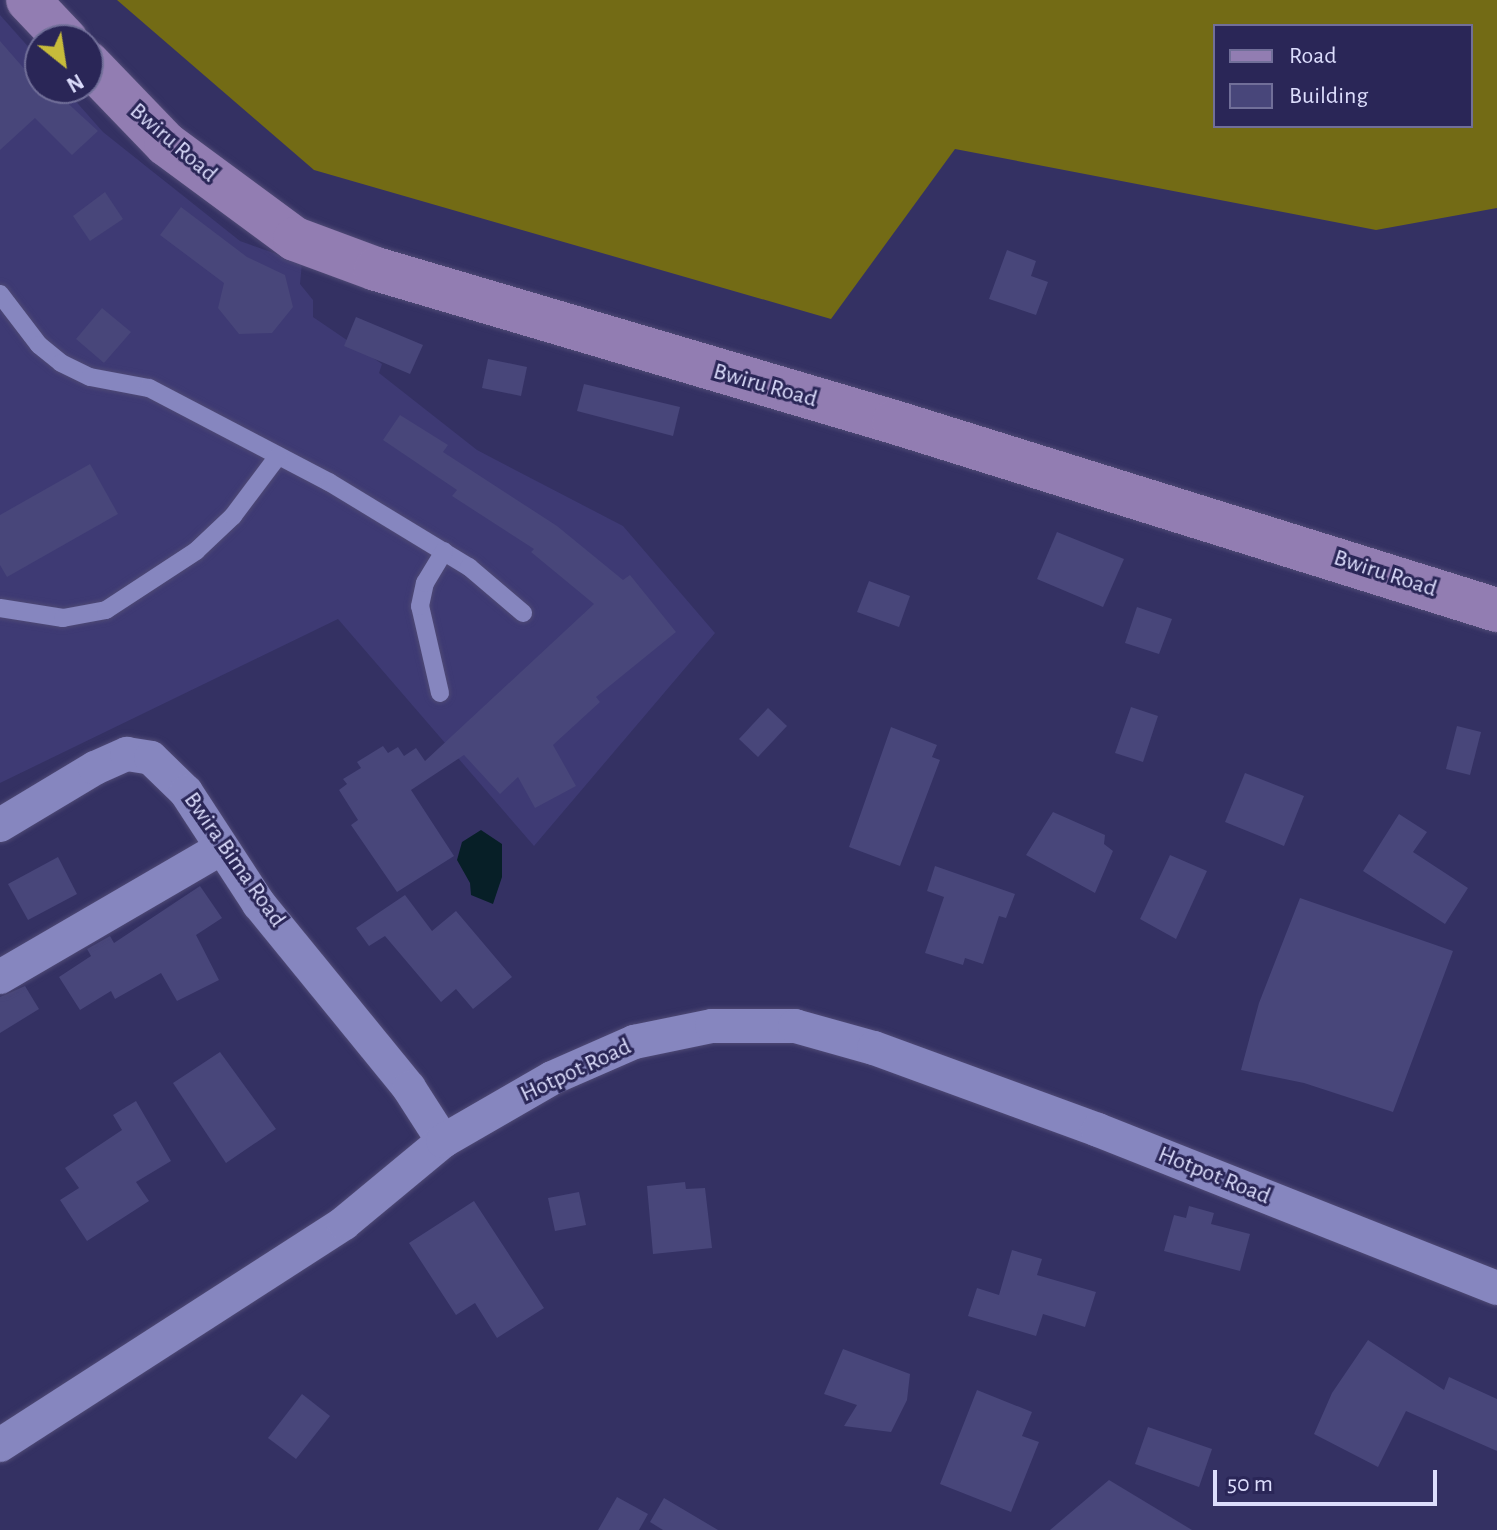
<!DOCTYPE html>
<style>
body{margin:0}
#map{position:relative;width:1497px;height:1530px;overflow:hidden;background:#343163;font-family:"Alegreya Sans",sans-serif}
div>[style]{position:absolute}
.built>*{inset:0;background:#3e3a74}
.forest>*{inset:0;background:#736b15}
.water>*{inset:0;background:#071f27}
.building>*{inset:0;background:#48467a}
.roads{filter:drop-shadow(0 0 2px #4f4a75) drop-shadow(0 0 2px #4f4a75)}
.service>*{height:18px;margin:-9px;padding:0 9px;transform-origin:9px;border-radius:9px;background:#8686bf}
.minor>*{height:34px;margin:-17px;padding:0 17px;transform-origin:17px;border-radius:17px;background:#8686bf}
.secondary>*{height:44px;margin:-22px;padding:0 22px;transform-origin:22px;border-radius:22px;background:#927db2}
span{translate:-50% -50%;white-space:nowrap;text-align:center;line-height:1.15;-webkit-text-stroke:6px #2a2657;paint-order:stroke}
.street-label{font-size:24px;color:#dcddfc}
.legend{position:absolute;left:1213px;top:24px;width:260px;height:104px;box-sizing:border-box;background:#2a2657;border:2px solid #716f99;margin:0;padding:10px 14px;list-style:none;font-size:24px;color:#dcddfc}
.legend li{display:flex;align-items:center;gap:16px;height:40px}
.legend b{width:40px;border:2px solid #716f99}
.north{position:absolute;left:24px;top:24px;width:80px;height:80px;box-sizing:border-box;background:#2a2657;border:2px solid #716f99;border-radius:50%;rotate:150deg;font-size:22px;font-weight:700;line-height:32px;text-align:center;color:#dcddfc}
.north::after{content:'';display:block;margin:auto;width:28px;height:36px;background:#c7bb3b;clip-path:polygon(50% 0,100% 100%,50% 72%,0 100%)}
.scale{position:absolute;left:1213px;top:1470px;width:224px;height:36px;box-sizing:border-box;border:4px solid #dcddfc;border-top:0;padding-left:10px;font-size:24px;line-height:28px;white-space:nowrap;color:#dcddfc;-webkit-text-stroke:6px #2a2657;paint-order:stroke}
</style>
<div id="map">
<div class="built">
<div style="clip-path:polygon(0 15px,40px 60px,40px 88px,64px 88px,103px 132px,240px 241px,302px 263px,300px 284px,313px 300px,313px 317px,382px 364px,379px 373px,477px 450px,623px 526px,715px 633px,534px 846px,338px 619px,0 783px)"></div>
</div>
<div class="forest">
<div style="clip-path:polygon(evenodd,117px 0,1497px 0,1497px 208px,1376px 230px,955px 149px,831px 319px,314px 170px,117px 0,1215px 26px,1471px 26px,1471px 126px,1215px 126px,1215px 26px)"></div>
</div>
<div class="water">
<div style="clip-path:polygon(481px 830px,502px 844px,502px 877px,493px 904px,471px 895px,470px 883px,457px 860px,462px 842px)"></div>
</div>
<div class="building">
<div style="clip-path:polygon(0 41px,54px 103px,61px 97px,98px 131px,72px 155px,35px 118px,0 150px)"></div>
<div style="clip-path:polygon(105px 192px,123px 219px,90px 241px,73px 216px)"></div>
<div style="clip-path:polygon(181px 207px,247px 257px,285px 275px,293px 307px,272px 333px,239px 334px,218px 308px,224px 283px,160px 235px)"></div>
<div style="clip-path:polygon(1007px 250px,1036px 261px,1031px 276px,1048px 282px,1036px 315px,989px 299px)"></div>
<div style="clip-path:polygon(102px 308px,131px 332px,104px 363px,76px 339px)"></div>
<div style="clip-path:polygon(356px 317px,423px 345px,410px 374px,344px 346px)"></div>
<div style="clip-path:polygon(488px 359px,527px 367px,521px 396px,482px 388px)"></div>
<div style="clip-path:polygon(584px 384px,680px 407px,673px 436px,577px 411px)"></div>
<div style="clip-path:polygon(400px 415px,448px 445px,443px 452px,557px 526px,623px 580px,630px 575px,676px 632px,596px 697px,600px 702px,553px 745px,576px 786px,535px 808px,518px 777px,500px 794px,464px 755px,411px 790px,454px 856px,397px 892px,351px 825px,358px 820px,339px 790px,347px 784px,343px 779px,361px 768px,357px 762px,383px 746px,388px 753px,398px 747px,404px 756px,416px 748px,425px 761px,594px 604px,531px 552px,534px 549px,452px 496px,457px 490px,383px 440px)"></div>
<div style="clip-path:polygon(90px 464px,118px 514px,7px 577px,0 565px,0 515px)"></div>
<div style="clip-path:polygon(1057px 532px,1124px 559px,1103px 607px,1037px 579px)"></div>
<div style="clip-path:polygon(869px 581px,910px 596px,899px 627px,857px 612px)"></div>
<div style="clip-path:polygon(1137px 607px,1172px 619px,1159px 654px,1125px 643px)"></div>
<div style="clip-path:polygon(1131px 707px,1158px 716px,1143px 762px,1115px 753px)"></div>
<div style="clip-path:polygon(768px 708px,787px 726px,758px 757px,739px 739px)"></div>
<div style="clip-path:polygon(1457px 726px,1481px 732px,1470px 775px,1446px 769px)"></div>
<div style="clip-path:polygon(891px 727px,937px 745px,932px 757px,940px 760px,900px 866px,849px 847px)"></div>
<div style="clip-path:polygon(1245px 773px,1304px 796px,1284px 846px,1225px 822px)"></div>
<div style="clip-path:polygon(1053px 812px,1105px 835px,1104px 844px,1113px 851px,1095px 893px,1026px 855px)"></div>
<div style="clip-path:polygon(1399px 814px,1427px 832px,1413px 852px,1468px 888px,1445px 924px,1363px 871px)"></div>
<div style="clip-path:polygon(1170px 855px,1207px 871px,1176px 939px,1140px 919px)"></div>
<div style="clip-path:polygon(58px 857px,77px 894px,28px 920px,8px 884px)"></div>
<div style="clip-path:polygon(935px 866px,1015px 894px,1006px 918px,999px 916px,983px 964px,965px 958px,963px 965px,925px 953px,944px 897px,927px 891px)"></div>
<div style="clip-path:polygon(200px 886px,222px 918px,196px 935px,219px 980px,177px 1001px,161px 973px,115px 999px,111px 991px,80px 1010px,59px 977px,91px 956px,87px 949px,110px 936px,114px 943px)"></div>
<div style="clip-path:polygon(405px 895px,432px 931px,456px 911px,512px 977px,473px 1009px,456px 989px,441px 1002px,385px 936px,369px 946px,356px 928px)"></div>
<div style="clip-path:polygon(1300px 898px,1453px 951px,1393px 1112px,1304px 1083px,1241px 1070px,1259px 1003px)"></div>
<div style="clip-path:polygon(25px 986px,39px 1009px,0 1033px,0 997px)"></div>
<div style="clip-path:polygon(220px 1052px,276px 1129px,226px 1163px,173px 1083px)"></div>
<div style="clip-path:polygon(136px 1101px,171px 1161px,136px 1182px,149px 1201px,87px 1241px,60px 1200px,79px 1188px,65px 1168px,122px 1130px,113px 1115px)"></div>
<div style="clip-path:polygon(685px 1182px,686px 1189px,705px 1188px,712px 1248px,653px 1254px,647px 1186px)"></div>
<div style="clip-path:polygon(579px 1192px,586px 1225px,555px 1231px,548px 1198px)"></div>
<div style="clip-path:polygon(474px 1201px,544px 1308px,497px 1338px,475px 1303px,456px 1315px,409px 1243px)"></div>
<div style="clip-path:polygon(1189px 1206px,1214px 1213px,1211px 1224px,1250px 1234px,1240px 1271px,1164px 1251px,1174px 1215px,1186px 1218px)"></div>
<div style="clip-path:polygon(1012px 1250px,1042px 1259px,1037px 1275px,1096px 1292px,1085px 1327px,1043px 1314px,1036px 1336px,968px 1316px,977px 1288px,999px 1295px)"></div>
<div style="clip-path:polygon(1368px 1340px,1444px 1390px,1449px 1377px,1497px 1399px,1497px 1451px,1406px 1411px,1378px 1467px,1314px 1434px,1332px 1393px)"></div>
<div style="clip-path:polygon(843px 1349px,910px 1374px,907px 1400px,891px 1432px,844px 1426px,857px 1405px,824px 1394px)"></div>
<div style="clip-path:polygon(977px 1390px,1032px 1412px,1022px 1436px,1039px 1442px,1011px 1512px,940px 1484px)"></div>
<div style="clip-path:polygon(302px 1394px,330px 1416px,296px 1459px,268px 1438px)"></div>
<div style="clip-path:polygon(1148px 1427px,1212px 1449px,1199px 1487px,1135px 1464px)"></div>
<div style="clip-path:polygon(1109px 1480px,1192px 1530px,1050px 1530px)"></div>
<div style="clip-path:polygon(617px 1497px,648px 1514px,639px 1530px,598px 1530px)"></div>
<div style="clip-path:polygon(664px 1498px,718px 1530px,663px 1530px,650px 1522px)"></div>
</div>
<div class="roads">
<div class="service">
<div style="left:0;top:294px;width:64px;rotate:52.6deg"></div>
<div style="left:39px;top:345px;width:28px;rotate:39deg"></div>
<div style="left:61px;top:363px;width:32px;rotate:26deg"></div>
<div style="left:90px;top:377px;width:60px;rotate:10.6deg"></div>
<div style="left:149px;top:388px;width:203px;rotate:27.6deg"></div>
<div style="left:329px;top:482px;width:164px;rotate:31.3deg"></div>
<div style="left:469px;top:567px;width:71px;rotate:40.4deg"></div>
<div style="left:0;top:608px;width:64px;rotate:9deg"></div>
<div style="left:63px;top:618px;width:44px;rotate:-10.5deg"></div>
<div style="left:106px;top:610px;width:108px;rotate:-33.2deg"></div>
<div style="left:196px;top:551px;width:51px;rotate:-43.4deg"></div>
<div style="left:233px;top:516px;width:75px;rotate:-53.1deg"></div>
<div style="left:440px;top:693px;width:89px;rotate:-102.9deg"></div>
<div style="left:420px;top:606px;width:24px;rotate:-78deg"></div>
<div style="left:425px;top:583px;width:37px;rotate:-59deg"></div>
</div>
<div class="minor">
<div style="left:0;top:825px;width:111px;rotate:-31deg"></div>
<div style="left:95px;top:768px;width:35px;rotate:-24deg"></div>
<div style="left:127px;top:754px;width:24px;rotate:9deg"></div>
<div style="left:151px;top:758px;width:49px;rotate:44.2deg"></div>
<div style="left:186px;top:792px;width:134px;rotate:56.9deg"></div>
<div style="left:259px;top:904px;width:237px;rotate:50.8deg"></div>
<div style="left:409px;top:1088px;width:63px;rotate:57.3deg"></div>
<div style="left:0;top:977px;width:255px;rotate:-30.2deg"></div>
<div style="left:0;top:1445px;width:409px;rotate:-32.8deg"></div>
<div style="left:344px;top:1223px;width:129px;rotate:-39.6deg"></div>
<div style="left:443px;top:1141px;width:126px;rotate:-30deg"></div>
<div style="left:552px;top:1078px;width:90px;rotate:-23.7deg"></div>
<div style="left:634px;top:1042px;width:80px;rotate:-11.6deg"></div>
<div style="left:712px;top:1026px;width:83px"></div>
<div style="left:795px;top:1026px;width:82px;rotate:15.6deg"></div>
<div style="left:874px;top:1048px;width:239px;rotate:20.1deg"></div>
<div style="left:1098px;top:1130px;width:429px;rotate:21.6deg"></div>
</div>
<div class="secondary">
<div style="left:28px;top:0;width:55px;rotate:46.5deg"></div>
<div style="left:88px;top:63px;width:112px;rotate:46.1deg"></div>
<div style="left:166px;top:144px;width:160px;rotate:36.4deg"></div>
<div style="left:295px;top:239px;width:86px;rotate:20.3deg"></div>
<div style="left:376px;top:269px;width:540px;rotate:16.46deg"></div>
<div style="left:894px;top:422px;width:632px;rotate:17.32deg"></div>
</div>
</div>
<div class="street-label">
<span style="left:173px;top:143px;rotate:41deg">Bwiru Road</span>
<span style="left:765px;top:386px;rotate:16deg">Bwiru Road</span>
<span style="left:1385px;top:574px;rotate:18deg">Bwiru Road</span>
<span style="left:234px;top:860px;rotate:55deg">Bwira Bima Road</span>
<span style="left:576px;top:1071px;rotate:-25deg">Hotpot Road</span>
<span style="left:1214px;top:1176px;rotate:22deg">Hotpot Road</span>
</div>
<ul class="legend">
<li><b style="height:10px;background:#927db2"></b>Road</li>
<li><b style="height:22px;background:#48467a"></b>Building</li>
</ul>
<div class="north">N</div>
<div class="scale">50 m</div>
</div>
